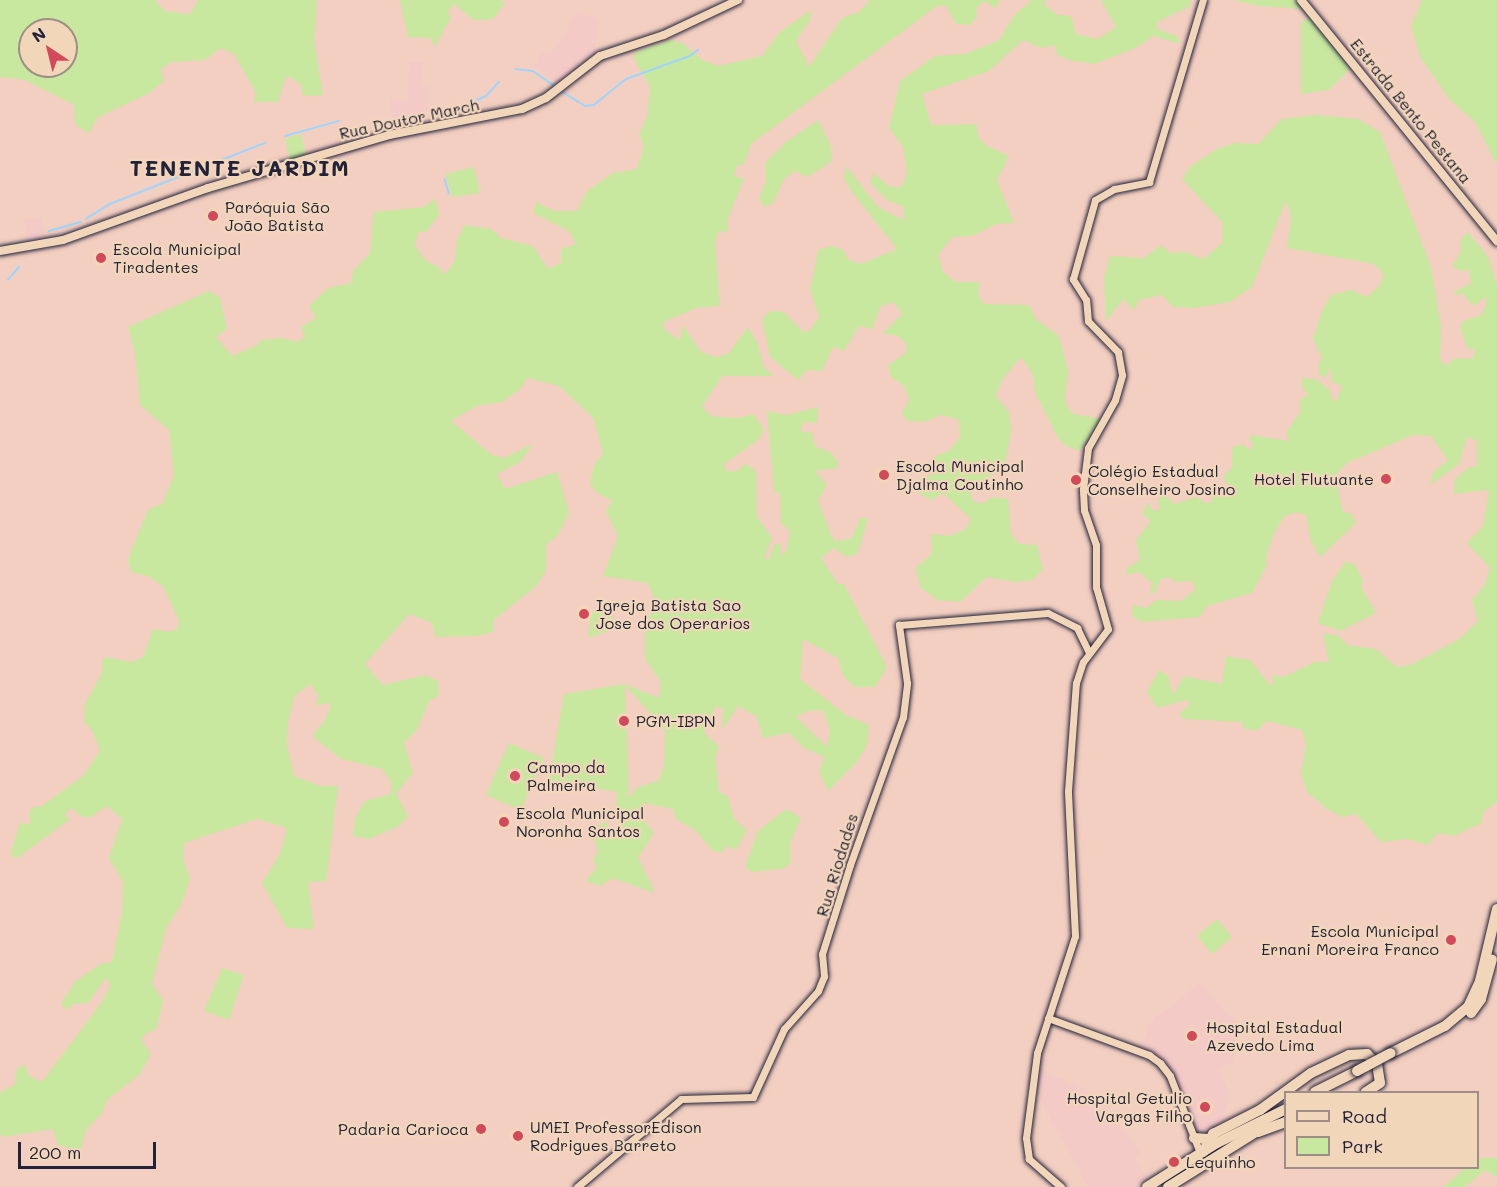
<!DOCTYPE html>
<meta charset="utf-8">
<style>
body{margin:0}
#map{position:relative;width:1497px;height:1187px;overflow:hidden;background:#f3cfc1;font-family:Mali,sans-serif}
div>[style]{position:absolute}
.built>*{inset:0;background:#f4cac7}
.green>*{inset:0;background:#c8e79f}
.stream>*{height:1.5px;margin:-0.75px;padding:0 0.75px;transform-origin:0.75px;border-radius:0.75px;background:#9fd4fd}
.roads{filter:drop-shadow(0 0 2px #22223b) drop-shadow(0 0 2px #22223b)}
.minor>*{height:7px;margin:-3.5px;padding:0 3.5px;transform-origin:3.5px;border-radius:3.5px;background:#f2d6b9}
.major>*{height:8px;margin:-4px;padding:0 4px;transform-origin:4px;border-radius:4px;background:#f2d6b9}
.highway>*{height:10px;margin:-5px;padding:0 5px;transform-origin:5px;border-radius:5px;background:#f2d6b9}
.bridges{filter:drop-shadow(0 0 2px #22223b) drop-shadow(0 0 2px #22223b)}
.highway-bridge>*{height:10px;margin:-5px;padding:0 5px;transform-origin:5px;border-radius:5px;background:#f2d6b9}
.dots>*{width:16px;height:16px;translate:-50% -50%;box-sizing:border-box;border:3px solid #f2d6b9;border-radius:50%}
span{translate:-50% -50%;white-space:nowrap;text-align:center;line-height:1.15;-webkit-text-stroke:4.5px #f2d6b9;paint-order:stroke}
.street-label{font-size:16px;color:#22223b}
.poi-label{font-size:16px;color:#22223b}
.left{translate:0 -50%;text-align:left}
.right{translate:-100% -50%;text-align:right}
.district-label{font-size:22px;color:#22223b;font-weight:700;letter-spacing:1.5px}
.legend{position:absolute;left:1284px;top:1091px;width:195px;height:78px;box-sizing:border-box;background:#f2d6b9;border:2px solid #9f8e87;margin:0;padding:8px 10px;list-style:none;font-size:18px;color:#22223b}
.legend li{display:flex;align-items:center;gap:12px;height:30px}
.legend b{width:30px;border:2px solid #9f8e87}
.north{position:absolute;left:18px;top:18px;width:60px;height:60px;box-sizing:border-box;background:#f2d6b9;border:2px solid #9f8e87;border-radius:50%;rotate:325deg;font-size:16px;font-weight:700;line-height:24px;text-align:center;color:#22223b}
.north::after{content:'';display:block;margin:auto;width:21px;height:27px;background:#d1495b;clip-path:polygon(50% 0,100% 100%,50% 72%,0 100%)}
.scale{position:absolute;left:18px;top:1142px;width:138px;height:27px;box-sizing:border-box;border:3px solid #22223b;border-top:0;padding-left:8px;font-size:18px;line-height:21px;white-space:nowrap;color:#22223b;-webkit-text-stroke:4px #f2d6b9;paint-order:stroke}
</style>
<div id="map">
<div class="built">
<div style="clip-path:polygon(579px 11px,596px 19px,596px 53px,557px 83px,535px 66px,542px 52px,554px 50px)"></div>
<div style="clip-path:polygon(423px 61px,423px 86px,429px 86px,426px 128px,393px 133px,390px 99px,407px 100px,409px 62px)"></div>
<div style="clip-path:polygon(42px 218px,45px 234px,37px 242px,27px 243px,24px 219px)"></div>
<div style="clip-path:polygon(1198px 983px,1239px 1025px,1233px 1062px,1218px 1069px,1229px 1091px,1223px 1123px,1198px 1136px,1169px 1068px,1140px 1046px,1155px 1016px,1168px 1010px)"></div>
<div style="clip-path:polygon(1039px 1068px,1094px 1094px,1141px 1152px,1134px 1157px,1148px 1180px,1137px 1187px,1088px 1187px,1037px 1094px,1041px 1087px,1037px 1081px)"></div>
</div>
<div class="green">
<div style="clip-path:polygon(evenodd,0 0,155px 0,165px 11px,190px 14px,198px 0,317px 0,314px 40px,323px 95px,304px 96px,300px 84px,291px 77px,285px 78px,278px 102px,254px 102px,256px 93px,234px 54px,221px 48px,205px 60px,171px 62px,161px 69px,164px 81px,149px 93px,97px 118px,89px 133px,75px 125px,74px 105px,25px 80px,0 77px,0 0,30px 30px,66px 30px,66px 66px,30px 66px,30px 30px)"></div>
<div style="clip-path:polygon(400px 0,499px 0,505px 3px,493px 19px,484px 20px,473px 20px,455px 4px,447px 12px,451px 17px,435px 47px,431px 38px,408px 37px)"></div>
<div style="clip-path:polygon(evenodd,870px 0,1000px 0,995px 9px,985px 1px,977px 7px,976px 18px,970px 25px,956px 24px,946px 6px,937px 6px,751px 144px,744px 164px,737px 166px,734px 176px,744px 179px,727px 221px,728px 232px,719px 231px,715px 240px,720px 306px,696px 308px,662px 323px,666px 331px,680px 340px,683px 325px,701px 352px,716px 357px,728px 354px,748px 327px,758px 344px,764px 368px,774px 376px,722px 376px,702px 407px,711px 416px,737px 418px,754px 414px,764px 430px,758px 440px,724px 464px,726px 470px,734px 472px,746px 464px,756px 471px,757px 517px,772px 538px,764px 558px,768px 560px,775px 544px,780px 543px,781px 555px,786px 552px,790px 531px,781px 523px,780px 494px,774px 491px,767px 411px,787px 415px,818px 407px,817px 423px,804px 422px,800px 431px,812px 433px,816px 447px,830px 452px,838px 461px,838px 468px,815px 471px,827px 485px,818px 500px,830px 533px,835px 541px,851px 539px,860px 518px,868px 519px,857px 554px,847px 557px,833px 548px,821px 558px,838px 584px,844px 584px,887px 667px,875px 687px,855px 687px,843px 676px,838px 658px,803px 639px,800px 679px,846px 715px,869px 725px,867px 745px,857px 762px,828px 791px,819px 771px,824px 757px,803px 747px,789px 733px,763px 738px,756px 716px,738px 706px,722px 730px,723px 708px,715px 707px,704px 732px,719px 747px,715px 758px,719px 792px,728px 796px,734px 819px,747px 830px,736px 850px,726px 846px,721px 853px,713px 851px,696px 831px,676px 819px,673px 809px,643px 803px,639px 814px,654px 833px,638px 857px,655px 893px,612px 878px,600px 886px,586px 881px,597px 867px,593px 860px,598px 851px,592px 831px,606px 821px,611px 832px,624px 828px,615px 820px,617px 792px,549px 780px,564px 694px,625px 684px,659px 698px,661px 682px,645px 659px,645px 625px,653px 608px,653px 595px,647px 583px,603px 576px,618px 536px,606px 511px,612px 501px,596px 492px,590px 483px,594px 465px,603px 454px,594px 419px,559px 386px,528px 378px,519px 390px,502px 402px,476px 406px,451px 421px,492px 455px,504px 458px,533px 444px,520px 462px,497px 474px,505px 489px,557px 472px,569px 513px,558px 535px,546px 545px,546px 571px,535px 587px,494px 620px,493px 632px,478px 636px,435px 637px,432px 623px,409px 614px,365px 664px,383px 685px,425px 675px,438px 681px,439px 696px,429px 701px,417px 730px,404px 743px,413px 773px,396px 794px,408px 816px,399px 826px,369px 839px,353px 836px,355px 818px,365px 801px,391px 794px,391px 781px,382px 769px,341px 759px,312px 736px,325px 720px,331px 703px,316px 705px,318px 695px,310px 684px,295px 695px,288px 721px,287px 744px,294px 776px,321px 786px,338px 786px,326px 881px,308px 882px,314px 929px,287px 928px,262px 883px,280px 854px,287px 828px,257px 819px,184px 843px,183px 859px,190px 878px,182px 903px,166px 928px,152px 984px,163px 1000px,157px 1028px,145px 1034px,142px 1041px,151px 1054px,140px 1074px,107px 1100px,102px 1113px,86px 1130px,80px 1151px,58px 1145px,53px 1129px,4px 1137px,0 1134px,0 1093px,15px 1084px,16px 1070px,24px 1064px,29px 1076px,42px 1082px,102px 1002px,111px 983px,105px 979px,88px 1003px,73px 1004px,67px 1010px,61px 1003px,75px 982px,100px 964px,112px 962px,122px 911px,123px 882px,109px 858px,122px 819px,107px 806px,89px 818px,78px 815px,73px 807px,65px 814px,69px 820px,17px 858px,10px 855px,20px 823px,31px 824px,29px 813px,33px 807px,42px 806px,83px 776px,100px 751px,93px 732px,84px 721px,85px 704px,102px 673px,102px 660px,107px 657px,131px 662px,143px 657px,153px 629px,169px 632px,177px 629px,179px 621px,163px 586px,148px 576px,131px 572px,128px 559px,148px 510px,163px 503px,174px 475px,169px 430px,140px 405px,135px 353px,128px 327px,209px 291px,220px 298px,227px 329px,216px 337px,232px 356px,258px 345px,260px 340px,282px 338px,297px 342px,305px 337px,301px 327px,316px 318px,309px 306px,328px 288px,351px 283px,353px 271px,370px 253px,374px 212px,424px 207px,435px 199px,439px 215px,426px 232px,418px 232px,415px 246px,426px 261px,439px 267px,444px 275px,455px 261px,457px 240px,465px 225px,491px 229px,501px 238px,533px 246px,548px 269px,561px 263px,561px 249px,576px 244px,569px 231px,533px 213px,536px 202px,554px 211px,577px 211px,587px 191px,613px 173px,637px 169px,644px 146px,639px 135px,647px 117px,650px 87px,633px 57px,637px 51px,671px 40px,684px 44px,702px 60px,719px 66px,762px 56px,779px 33px,811px 10px,810px 20px,796px 41px,809px 67px,842px 18px,859px 12px,870px 0,625px 685px,665px 730px,664px 767px,658px 781px,638px 787px,630px 796px,622px 793px,629px 794px,625px 685px,870px 0,823px 710px,830px 731px,827px 747px,796px 717px,807px 711px,823px 710px)"></div>
<div style="clip-path:polygon(1032px 0,1047px 0,1044px 4px,1057px 15px,1071px 16px,1076px 34px,1098px 39px,1116px 27px,1101px 0,1191px 0,1189px 7px,1157px 22px,1157px 29px,1177px 36px,1182px 44px,1153px 36px,1138px 47px,1094px 64px,1068px 60px,1057px 54px,1054px 45px,1041px 48px,1023px 40px,989px 71px,922px 94px,931px 125px,976px 124px,979px 138px,987px 146px,1009px 156px,997px 180px,1014px 223px,996px 224px,973px 236px,952px 237px,938px 255px,943px 272px,956px 282px,980px 282px,978px 294px,984px 304px,1029px 305px,1036px 319px,1059px 336px,1068px 370px,1065px 399px,1068px 408px,1073px 414px,1101px 419px,1080px 451px,1066px 446px,1058px 438px,1035px 392px,1033px 375px,1021px 357px,1002px 380px,996px 396px,1009px 412px,1011px 432px,1004px 469px,971px 485px,972px 500px,980px 504px,993px 497px,1008px 499px,1011px 534px,1019px 544px,1037px 545px,1043px 569px,1032px 580px,1015px 582px,987px 577px,960px 602px,937px 600px,920px 587px,916px 568px,932px 553px,931px 534px,950px 536px,966px 529px,971px 519px,943px 493px,931px 500px,917px 492px,917px 480px,939px 472px,934px 457px,950px 450px,960px 437px,959px 420px,942px 415px,924px 422px,907px 421px,902px 413px,909px 400px,904px 386px,891px 377px,888px 365px,906px 353px,906px 343px,898px 336px,883px 333px,902px 314px,894px 302px,881px 306px,872px 329px,859px 326px,844px 351px,833px 347px,822px 371px,807px 370px,798px 380px,770px 357px,762px 320px,770px 311px,784px 312px,804px 333px,811px 329px,819px 317px,810px 290px,818px 250px,832px 246px,843px 250px,849px 260px,861px 264px,897px 249px,852px 192px,844px 178px,846px 166px,878px 207px,903px 220px,904px 207px,887px 200px,870px 183px,873px 173px,889px 186px,901px 188px,907px 174px,903px 147px,889px 128px,900px 81px,935px 56px,965px 54px,999px 40px,1015px 14px)"></div>
<div style="clip-path:polygon(1233px 0,1295px 0,1303px 9px,1259px 6px)"></div>
<div style="clip-path:polygon(1422px 0,1497px 0,1497px 165px,1475px 122px,1450px 100px,1420px 57px,1411px 26px)"></div>
<div style="clip-path:polygon(1310px 16px,1350px 69px,1329px 90px,1301px 94px,1301px 23px)"></div>
<div style="clip-path:polygon(1317px 115px,1358px 119px,1380px 132px,1431px 267px,1441px 326px,1440px 359px,1445px 366px,1455px 358px,1472px 359px,1476px 350px,1467px 348px,1460px 327px,1463px 321px,1481px 315px,1486px 305px,1486px 297px,1473px 306px,1462px 293px,1457px 296px,1454px 292px,1471px 283px,1469px 270px,1460px 271px,1452px 266px,1461px 252px,1460px 240px,1468px 232px,1488px 257px,1497px 285px,1497px 802px,1483px 812px,1482px 823px,1454px 836px,1438px 833px,1427px 845px,1408px 839px,1381px 842px,1356px 814px,1343px 817px,1327px 809px,1307px 792px,1301px 773px,1306px 745px,1302px 730px,1267px 721px,1258px 730px,1244px 729px,1242px 722px,1184px 719px,1179px 714px,1190px 704px,1187px 700px,1157px 708px,1147px 692px,1159px 670px,1168px 676px,1173px 695px,1184px 676px,1222px 684px,1226px 656px,1250px 660px,1269px 684px,1274px 684px,1272px 675px,1283px 677px,1315px 662px,1329px 662px,1323px 633px,1339px 636px,1347px 645px,1376px 649px,1397px 667px,1410px 665px,1458px 640px,1478px 621px,1472px 600px,1484px 586px,1490px 568px,1467px 543px,1483px 526px,1489px 490px,1454px 494px,1455px 479px,1469px 467px,1477px 466px,1477px 441px,1467px 437px,1459px 464px,1430px 485px,1433px 472px,1448px 460px,1431px 436px,1413px 435px,1347px 463px,1335px 475px,1343px 512px,1351px 513px,1356px 523px,1320px 557px,1311px 541px,1306px 515px,1295px 512px,1284px 517px,1274px 533px,1266px 556px,1267px 565px,1252px 593px,1207px 606px,1200px 617px,1142px 622px,1132px 616px,1133px 605px,1146px 608px,1156px 600px,1181px 601px,1196px 589px,1192px 581px,1176px 582px,1168px 577px,1160px 580px,1155px 593px,1150px 593px,1152px 583px,1139px 572px,1126px 575px,1127px 568px,1140px 560px,1136px 540px,1151px 521px,1142px 514px,1148px 502px,1153px 511px,1160px 509px,1158px 499px,1165px 495px,1174px 504px,1196px 497px,1207px 504px,1214px 499px,1208px 495px,1225px 491px,1227px 484px,1223px 477px,1232px 467px,1232px 447px,1244px 444px,1248px 450px,1254px 446px,1249px 440px,1251px 435px,1289px 441px,1286px 432px,1300px 413px,1300px 400px,1308px 394px,1302px 387px,1302px 378px,1316px 379px,1330px 390px,1332px 400px,1336px 401px,1342px 386px,1332px 382px,1330px 368px,1325px 378px,1319px 375px,1318px 364px,1322px 358px,1313px 339px,1322px 311px,1331px 295px,1351px 290px,1367px 297px,1380px 285px,1384px 274px,1374px 264px,1287px 248px,1291px 218px,1286px 200px,1252px 287px,1230px 302px,1195px 308px,1173px 307px,1162px 295px,1139px 300px,1134px 310px,1123px 299px,1106px 321px,1104px 279px,1110px 256px,1144px 258px,1161px 245px,1170px 253px,1185px 252px,1203px 259px,1222px 243px,1222px 222px,1182px 179px,1191px 166px,1217px 149px,1235px 143px,1258px 144px,1282px 119px)"></div>
<div style="clip-path:polygon(818px 120px,831px 146px,832px 161px,807px 177px,795px 171px,784px 179px,773px 203px,764px 207px,759px 198px,766px 181px,765px 163px,786px 142px)"></div>
<div style="clip-path:polygon(301px 134px,306px 156px,290px 160px,285px 139px)"></div>
<div style="clip-path:polygon(474px 167px,480px 193px,452px 197px,445px 174px)"></div>
<div style="clip-path:polygon(1346px 561px,1355px 565px,1363px 581px,1361px 587px,1376px 613px,1341px 631px,1318px 623px,1332px 581px)"></div>
<div style="clip-path:polygon(611px 609px,614px 629px,588px 638px,591px 612px)"></div>
<div style="clip-path:polygon(509px 743px,544px 758px,521px 810px,486px 795px)"></div>
<div style="clip-path:polygon(786px 809px,801px 818px,790px 843px,791px 863px,782px 869px,751px 872px,745px 866px,758px 831px)"></div>
<div style="clip-path:polygon(1217px 919px,1232px 937px,1212px 954px,1197px 936px)"></div>
<div style="clip-path:polygon(222px 968px,244px 975px,229px 1020px,204px 1011px)"></div>
<div style="clip-path:polygon(1479px 1158px,1497px 1158px,1497px 1177px,1485px 1170px,1465px 1187px,1443px 1187px,1465px 1168px,1478px 1168px)"></div>
</div>
<div class="stream">
<div style="left:516px;top:69px;width:17px;rotate:7deg"></div>
<div style="left:533px;top:71px;width:27px;rotate:34deg"></div>
<div style="left:563px;top:92px;width:26px;rotate:32deg"></div>
<div style="left:585px;top:106px;width:9px;rotate:-6deg"></div>
<div style="left:594px;top:105px;width:41px;rotate:-39.1deg"></div>
<div style="left:626px;top:79px;width:68px;rotate:-19.8deg"></div>
<div style="left:690px;top:56px;width:10px;rotate:-37deg"></div>
<div style="left:457px;top:109px;width:32px;rotate:-24deg"></div>
<div style="left:486px;top:96px;width:19px;rotate:-47deg"></div>
<div style="left:285px;top:136px;width:56px;rotate:-15.5deg"></div>
<div style="left:445px;top:179px;width:15px;rotate:74deg"></div>
<div style="left:86px;top:219px;width:28px;rotate:-32deg"></div>
<div style="left:110px;top:204px;width:167px;rotate:-21.5deg"></div>
<div style="left:49px;top:231px;width:33px;rotate:-16deg"></div>
<div style="left:8px;top:280px;width:17px;rotate:-50deg"></div>
</div>
<div class="roads">
<div class="minor">
<div style="left:1048px;top:1018px;width:108px;rotate:20.1deg"></div>
<div style="left:1149px;top:1055px;width:14px;rotate:36deg"></div>
<div style="left:1160px;top:1063px;width:16px;rotate:52deg"></div>
<div style="left:1170px;top:1076px;width:83px;rotate:68.7deg"></div>
<div style="left:577px;top:1187px;width:136px;rotate:-40.2deg"></div>
<div style="left:681px;top:1099px;width:72px;rotate:-1.6deg"></div>
<div style="left:753px;top:1097px;width:75px;rotate:-65.5deg"></div>
<div style="left:784px;top:1029px;width:51px;rotate:-48.2deg"></div>
<div style="left:818px;top:991px;width:16px;rotate:-68deg"></div>
<div style="left:824px;top:976px;width:22px;rotate:-95deg"></div>
<div style="left:822px;top:954px;width:93px;rotate:-72.5deg"></div>
<div style="left:850px;top:865px;width:157px;rotate:-70.3deg"></div>
<div style="left:903px;top:717px;width:34px;rotate:-83deg"></div>
<div style="left:907px;top:683px;width:59px;rotate:-97.9deg"></div>
<div style="left:899px;top:625px;width:149px;rotate:-4.6deg"></div>
<div style="left:1048px;top:613px;width:33px;rotate:27deg"></div>
<div style="left:1077px;top:628px;width:28px;rotate:64deg"></div>
<div style="left:1061px;top:1187px;width:43px;rotate:-138.8deg"></div>
<div style="left:1029px;top:1159px;width:21px;rotate:-98deg"></div>
<div style="left:1026px;top:1138px;width:86px;rotate:-82.6deg"></div>
<div style="left:1037px;top:1053px;width:123px;rotate:-72deg"></div>
<div style="left:1075px;top:936px;width:145px;rotate:-92.8deg"></div>
<div style="left:1068px;top:791px;width:108px;rotate:-85.8deg"></div>
<div style="left:1076px;top:683px;width:22px;rotate:-72deg"></div>
<div style="left:1083px;top:662px;width:41px;rotate:-52.9deg"></div>
<div style="left:1108px;top:629px;width:44px;rotate:-105.9deg"></div>
<div style="left:1096px;top:587px;width:42px;rotate:-90deg"></div>
<div style="left:1096px;top:545px;width:37px;rotate:-109deg"></div>
<div style="left:1084px;top:510px;width:21px;rotate:-93deg"></div>
<div style="left:1083px;top:489px;width:41px;rotate:-83deg"></div>
<div style="left:1088px;top:448px;width:55px;rotate:-60.6deg"></div>
<div style="left:1115px;top:400px;width:26px;rotate:-74deg"></div>
<div style="left:1122px;top:375px;width:23px;rotate:-100deg"></div>
<div style="left:1118px;top:352px;width:43px;rotate:-134.1deg"></div>
<div style="left:1088px;top:321px;width:21px;rotate:-95deg"></div>
<div style="left:1086px;top:300px;width:25px;rotate:-122deg"></div>
<div style="left:1073px;top:279px;width:82px;rotate:-74.4deg"></div>
<div style="left:1095px;top:200px;width:22px;rotate:-30deg"></div>
<div style="left:1114px;top:189px;width:36px;rotate:-11deg"></div>
<div style="left:1149px;top:182px;width:190px;rotate:-73.5deg"></div>
</div>
<div class="major">
<div style="left:1301px;top:0;width:311px;rotate:50.9deg"></div>
<div style="left:0;top:251px;width:64px;rotate:-9.9deg"></div>
<div style="left:63px;top:240px;width:154px;rotate:-19.7deg"></div>
<div style="left:208px;top:188px;width:189px;rotate:-16.3deg"></div>
<div style="left:389px;top:135px;width:136px;rotate:-11.1deg"></div>
<div style="left:522px;top:109px;width:26px;rotate:-25deg"></div>
<div style="left:546px;top:98px;width:68px;rotate:-37.9deg"></div>
<div style="left:600px;top:56px;width:67px;rotate:-18.2deg"></div>
<div style="left:664px;top:35px;width:82px;rotate:-25.3deg"></div>
</div>
<div class="highway">
<div style="left:1471px;top:1013px;width:17px;rotate:-54deg"></div>
<div style="left:1481px;top:999px;width:41px;rotate:-74.6deg"></div>
<div style="left:1391px;top:1053px;width:60px;rotate:-26.6deg"></div>
<div style="left:1445px;top:1026px;width:30px;rotate:-40deg"></div>
<div style="left:1468px;top:1007px;width:29px;rotate:-65deg"></div>
<div style="left:1480px;top:981px;width:74px;rotate:-76.7deg"></div>
<div style="left:1315px;top:1092px;width:47px;rotate:-26.6deg"></div>
<div style="left:1258px;top:1132px;width:30px;rotate:-20deg"></div>
<div style="left:1194px;top:1138px;width:14px;rotate:4deg"></div>
<div style="left:1203px;top:1152px;width:21px;rotate:-61deg"></div>
<div style="left:1213px;top:1134px;width:53px;rotate:-27.1deg"></div>
<div style="left:1260px;top:1110px;width:63px;rotate:-36deg"></div>
<div style="left:1311px;top:1073px;width:42px;rotate:-25.3deg"></div>
<div style="left:1349px;top:1055px;width:18px;rotate:-3deg"></div>
<div style="left:1367px;top:1054px;width:14px;rotate:45deg"></div>
<div style="left:1377px;top:1064px;width:19px;rotate:81deg"></div>
<div style="left:1380px;top:1083px;width:17px;rotate:147deg"></div>
<div style="left:1147px;top:1187px;width:83px;rotate:-32.2deg"></div>
<div style="left:1217px;top:1143px;width:77px;rotate:-26.2deg"></div>
<div style="left:1168px;top:1187px;width:113px;rotate:-32deg"></div>
</div>
</div>
<div class="bridges">
<div class="highway-bridge">
<div style="left:1357px;top:1071px;width:38px;rotate:-28deg"></div>
</div>
</div>
<div class="dots">
<div style="left:213px;top:216px;background:#d1495b"></div>
<div style="left:101px;top:258px;background:#d1495b"></div>
<div style="left:884px;top:475px;background:#d1495b"></div>
<div style="left:1386px;top:479px;background:#d1495b"></div>
<div style="left:1076px;top:480px;background:#d1495b"></div>
<div style="left:584px;top:614px;background:#d1495b"></div>
<div style="left:624px;top:721px;background:#d1495b"></div>
<div style="left:515px;top:776px;background:#d1495b"></div>
<div style="left:504px;top:822px;background:#d1495b"></div>
<div style="left:1451px;top:940px;background:#d1495b"></div>
<div style="left:1192px;top:1036px;background:#d1495b"></div>
<div style="left:1205px;top:1107px;background:#d1495b"></div>
<div style="left:481px;top:1129px;background:#d1495b"></div>
<div style="left:518px;top:1136px;background:#d1495b"></div>
<div style="left:1174px;top:1162px;background:#d1495b"></div>
</div>
<div class="street-label">
<span style="left:1411px;top:111px;rotate:51deg">Estrada Bento Pestana</span>
<span style="left:409px;top:119px;rotate:-12deg">Rua Doutor March</span>
<span style="left:837px;top:865px;rotate:-73deg">Rua Riodades</span>
</div>
<div class="poi-label">
<span class="left" style="left:225px;top:216px">Paróquia São<br>João Batista</span>
<span class="left" style="left:113px;top:258px">Escola Municipal<br>Tiradentes</span>
<span class="left" style="left:896px;top:475px">Escola Municipal<br>Djalma Coutinho</span>
<span class="left" style="left:1088px;top:480px">Colégio Estadual<br>Conselheiro Josino</span>
<span class="right" style="left:1374px;top:479px">Hotel Flutuante</span>
<span class="left" style="left:596px;top:614px">Igreja Batista Sao<br>Jose dos Operarios</span>
<span class="left" style="left:636px;top:721px">PGM-IBPN</span>
<span class="left" style="left:527px;top:776px">Campo da<br>Palmeira</span>
<span class="left" style="left:516px;top:822px">Escola Municipal<br>Noronha Santos</span>
<span class="right" style="left:1439px;top:940px">Escola Municipal<br>Ernani Moreira Franco</span>
<span class="left" style="left:1206px;top:1036px">Hospital Estadual<br>Azevedo Lima</span>
<span class="right" style="left:1192px;top:1107px">Hospital Getulio<br>Vargas Filho</span>
<span class="left" style="left:530px;top:1136px">UMEI ProfessorEdison<br>Rodrigues Barreto</span>
<span class="right" style="left:469px;top:1129px">Padaria Carioca</span>
<span class="left" style="left:1186px;top:1162px">Lequinho</span>
</div>
<div class="district-label">
<span style="left:240px;top:168px">TENENTE JARDIM</span>
</div>
<ul class="legend">
<li><b style="height:8px;background:#f2d6b9"></b>Road</li>
<li><b style="height:16px;background:#c8e79f"></b>Park</li>
</ul>
<div class="north">N</div>
<div class="scale">200 m</div>
</div>
